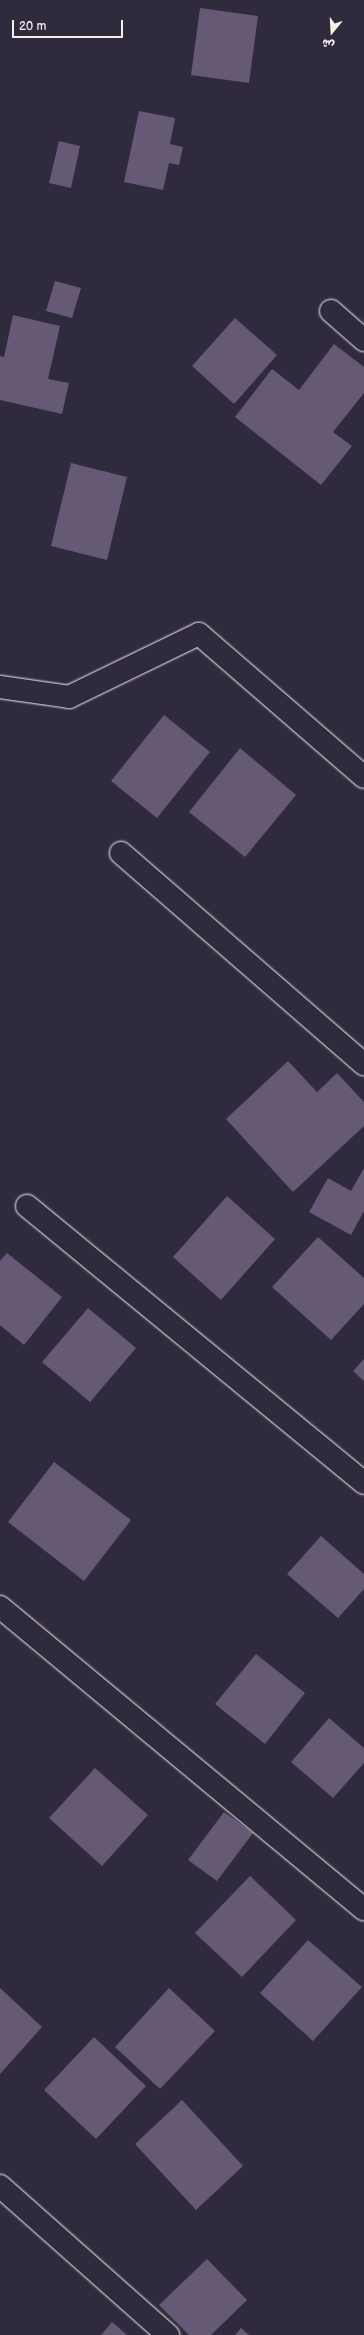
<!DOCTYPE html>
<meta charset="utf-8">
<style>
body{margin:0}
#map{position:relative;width:364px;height:2335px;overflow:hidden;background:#2f2a3d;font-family:"Balsamiq Sans","Playpen Sans Arabic",sans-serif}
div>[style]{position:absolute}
.building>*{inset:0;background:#665976}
.roads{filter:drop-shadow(0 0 1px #f4f1e8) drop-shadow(0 0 1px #f4f1e8)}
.minor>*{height:22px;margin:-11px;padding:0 11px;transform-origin:11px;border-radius:11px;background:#2f2a3d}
span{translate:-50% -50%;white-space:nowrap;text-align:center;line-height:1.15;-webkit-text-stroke:3px #2f2a3d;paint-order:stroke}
.north{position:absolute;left:312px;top:12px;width:40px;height:40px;-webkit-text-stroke:3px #2f2a3d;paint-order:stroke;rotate:198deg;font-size:11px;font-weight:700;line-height:16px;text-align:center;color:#f4f1e8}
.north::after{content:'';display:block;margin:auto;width:14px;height:18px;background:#f4f1e8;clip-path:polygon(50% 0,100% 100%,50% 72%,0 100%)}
.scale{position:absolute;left:12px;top:20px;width:111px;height:18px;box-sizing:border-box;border:2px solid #f4f1e8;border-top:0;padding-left:5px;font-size:12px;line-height:14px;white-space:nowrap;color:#f4f1e8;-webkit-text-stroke:3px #2f2a3d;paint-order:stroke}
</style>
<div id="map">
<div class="building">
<div style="clip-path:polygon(200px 8px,258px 16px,249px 83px,191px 75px)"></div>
<div style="clip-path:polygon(139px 111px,175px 118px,170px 144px,183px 147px,179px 165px,169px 163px,163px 190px,124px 182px)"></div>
<div style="clip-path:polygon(59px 141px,80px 146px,71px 188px,49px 183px)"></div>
<div style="clip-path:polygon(55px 281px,81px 288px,72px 318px,46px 311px)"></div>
<div style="clip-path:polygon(13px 315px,60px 326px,48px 379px,69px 383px,62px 414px,0 400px,0 356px,4px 357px)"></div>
<div style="clip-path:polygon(235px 318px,277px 355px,234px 404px,192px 366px)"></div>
<div style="clip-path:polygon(334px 344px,364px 367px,364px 393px,333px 432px,352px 446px,321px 485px,235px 417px,272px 369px,299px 390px)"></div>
<div style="clip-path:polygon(71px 463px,127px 477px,107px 560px,51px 546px)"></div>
<div style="clip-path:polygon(164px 715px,210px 752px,157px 818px,111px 781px)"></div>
<div style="clip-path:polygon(240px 748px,296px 795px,245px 857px,189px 812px)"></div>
<div style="clip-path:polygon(288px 1061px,317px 1092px,337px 1073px,364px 1102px,364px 1126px,293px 1192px,226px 1119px)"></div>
<div style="clip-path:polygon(364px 1168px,364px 1211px,351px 1235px,309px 1212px,328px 1178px,351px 1191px)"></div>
<div style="clip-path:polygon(227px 1196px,275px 1239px,221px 1300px,173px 1257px)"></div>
<div style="clip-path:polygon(318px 1237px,364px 1278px,364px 1304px,331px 1340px,272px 1287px)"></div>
<div style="clip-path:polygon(7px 1253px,62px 1297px,24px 1345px,0 1325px,0 1261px)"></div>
<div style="clip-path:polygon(88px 1308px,136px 1348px,90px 1402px,42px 1362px)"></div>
<div style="clip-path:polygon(364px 1359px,364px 1381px,353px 1371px)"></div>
<div style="clip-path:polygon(54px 1462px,131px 1520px,84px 1581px,8px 1522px)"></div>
<div style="clip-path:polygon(321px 1536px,364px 1574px,364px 1589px,338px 1618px,287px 1574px)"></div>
<div style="clip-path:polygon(256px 1654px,305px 1693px,265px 1744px,215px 1704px)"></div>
<div style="clip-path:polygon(329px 1718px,364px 1748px,364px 1763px,333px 1798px,291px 1762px)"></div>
<div style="clip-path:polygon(95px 1768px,148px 1815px,102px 1866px,49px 1818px)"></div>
<div style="clip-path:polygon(224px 1812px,253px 1833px,217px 1881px,188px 1860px)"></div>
<div style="clip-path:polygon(250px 1876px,296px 1920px,242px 1977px,195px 1933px)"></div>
<div style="clip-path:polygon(308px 1940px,362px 1987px,313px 2041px,260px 1993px)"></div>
<div style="clip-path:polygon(0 1988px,42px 2027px,0 2074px)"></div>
<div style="clip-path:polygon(169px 1988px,215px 2031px,160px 2089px,115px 2047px)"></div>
<div style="clip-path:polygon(94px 2037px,146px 2086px,96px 2139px,44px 2090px)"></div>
<div style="clip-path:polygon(182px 2100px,243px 2166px,196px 2210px,135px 2144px)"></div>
<div style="clip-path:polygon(207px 2259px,247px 2300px,211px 2335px,189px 2335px,159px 2305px)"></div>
<div style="clip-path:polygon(112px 2322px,127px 2335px,101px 2335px)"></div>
<div style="clip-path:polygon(241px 2328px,249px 2335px,235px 2335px)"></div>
</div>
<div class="roads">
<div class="minor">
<div style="left:331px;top:311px;width:44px;rotate:41.3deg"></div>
<div style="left:0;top:687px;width:70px;rotate:8.2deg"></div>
<div style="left:69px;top:697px;width:144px;rotate:-25.9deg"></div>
<div style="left:199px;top:634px;width:218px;rotate:40.9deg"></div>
<div style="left:121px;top:853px;width:322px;rotate:41deg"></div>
<div style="left:27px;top:1206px;width:436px;rotate:39.4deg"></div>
<div style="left:0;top:1607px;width:473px;rotate:39.7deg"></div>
<div style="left:0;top:2186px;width:225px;rotate:41.6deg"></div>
</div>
</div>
<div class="north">ش</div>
<div class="scale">20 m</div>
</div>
